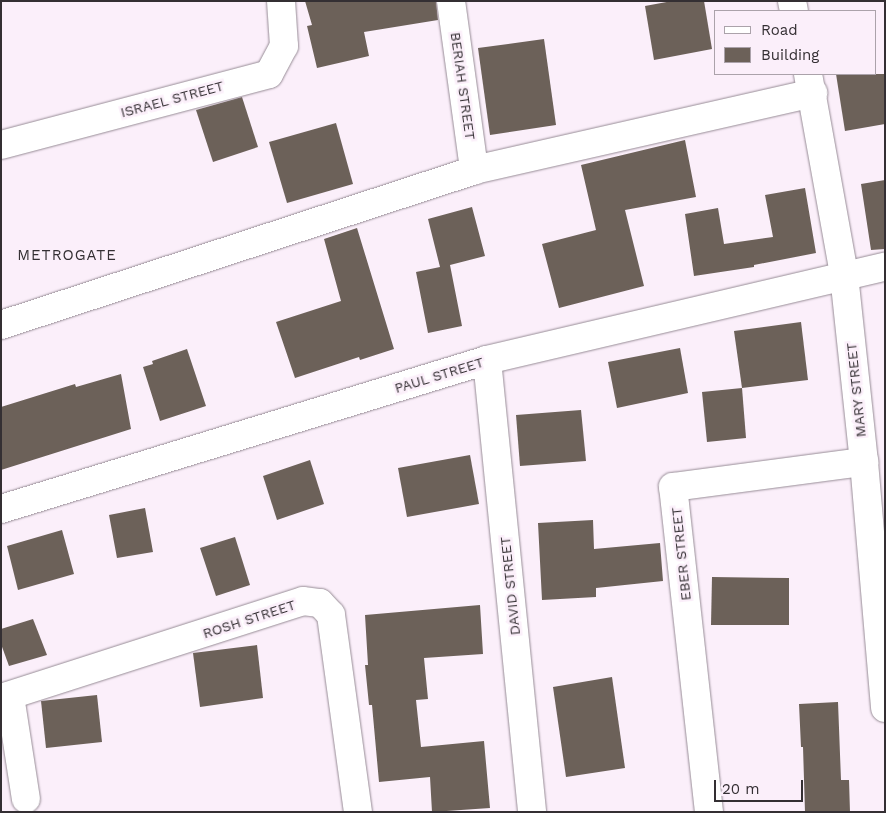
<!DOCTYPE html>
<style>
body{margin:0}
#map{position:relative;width:886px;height:813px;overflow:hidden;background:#fbeffa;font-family:"Work Sans",sans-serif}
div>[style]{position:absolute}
.building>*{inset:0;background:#6c6159}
.roads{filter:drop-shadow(0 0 1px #978c96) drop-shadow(0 0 1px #978c96)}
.minor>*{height:28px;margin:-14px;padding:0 14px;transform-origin:14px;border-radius:14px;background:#fff}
span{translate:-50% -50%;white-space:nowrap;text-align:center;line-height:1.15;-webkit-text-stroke:5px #fbeffa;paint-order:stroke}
.street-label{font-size:14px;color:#342f33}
.neighbourhood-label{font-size:15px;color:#342f33;letter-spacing:1px}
.frame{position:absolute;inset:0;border:2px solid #342f33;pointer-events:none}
.legend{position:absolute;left:714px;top:10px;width:162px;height:65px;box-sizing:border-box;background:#fbeffa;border:1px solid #aba2aa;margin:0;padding:6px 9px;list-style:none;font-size:15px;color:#342f33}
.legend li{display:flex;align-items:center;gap:10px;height:25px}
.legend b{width:25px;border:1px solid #aba2aa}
.scale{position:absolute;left:714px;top:780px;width:89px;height:22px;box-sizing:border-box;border:2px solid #342f33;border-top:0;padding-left:6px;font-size:15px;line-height:18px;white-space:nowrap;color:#342f33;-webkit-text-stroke:4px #fbeffa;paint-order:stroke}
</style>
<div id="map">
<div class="building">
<div style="clip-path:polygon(305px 1px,436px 1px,438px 20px,364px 32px,369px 56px,317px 68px,307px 26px,312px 25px)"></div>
<div style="clip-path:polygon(672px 1px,704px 1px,712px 49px,654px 60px,645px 6px)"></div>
<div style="clip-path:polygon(544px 39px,556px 125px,490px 135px,478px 48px)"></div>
<div style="clip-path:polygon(836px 74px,885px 74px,885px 124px,845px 131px)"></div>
<div style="clip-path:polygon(242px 97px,258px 147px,213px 162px,196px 110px)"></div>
<div style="clip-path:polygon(336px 123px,353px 184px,287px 203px,269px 142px)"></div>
<div style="clip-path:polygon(685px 140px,696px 197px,625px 210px,644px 286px,559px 308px,542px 244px,596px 230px,581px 165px)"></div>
<div style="clip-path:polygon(885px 180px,885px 249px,871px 250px,861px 184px)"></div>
<div style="clip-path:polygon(805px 188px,816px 253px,754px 265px,754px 267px,694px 276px,685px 214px,718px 208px,724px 244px,773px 237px,765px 195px)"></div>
<div style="clip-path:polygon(472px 207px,485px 256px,450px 265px,462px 326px,428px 333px,416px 272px,440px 267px,428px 219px)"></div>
<div style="clip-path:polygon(357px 228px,394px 349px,360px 360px,359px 357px,295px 378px,276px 322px,341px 301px,324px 239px)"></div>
<div style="clip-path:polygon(801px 322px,808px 380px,742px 388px,734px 331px)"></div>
<div style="clip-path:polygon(680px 348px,688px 393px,617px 408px,608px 362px)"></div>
<div style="clip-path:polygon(187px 349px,206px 406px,160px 421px,143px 367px,153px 364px,152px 361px)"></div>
<div style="clip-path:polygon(121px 374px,131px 429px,1px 470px,1px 407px,75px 384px,76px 387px)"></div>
<div style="clip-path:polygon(742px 388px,746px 438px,707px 442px,702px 392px)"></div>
<div style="clip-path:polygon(581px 410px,586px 461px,520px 466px,516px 415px)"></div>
<div style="clip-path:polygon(470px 455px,479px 504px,407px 517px,398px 468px)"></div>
<div style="clip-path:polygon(310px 460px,324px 504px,277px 520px,263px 476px)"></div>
<div style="clip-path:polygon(145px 508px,153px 552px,117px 558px,109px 515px)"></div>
<div style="clip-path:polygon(593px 520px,594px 549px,660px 543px,663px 581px,596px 588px,596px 597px,542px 600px,538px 523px)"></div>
<div style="clip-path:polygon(62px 530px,74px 574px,18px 590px,7px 546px)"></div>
<div style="clip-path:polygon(235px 537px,250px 585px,216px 596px,200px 548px)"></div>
<div style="clip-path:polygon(712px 577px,789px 578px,789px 625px,711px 625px)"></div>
<div style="clip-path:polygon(480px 605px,483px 654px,424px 658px,428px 699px,416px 700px,421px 747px,484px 741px,490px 808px,432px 812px,430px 777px,379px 782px,372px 705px,369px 705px,365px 665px,368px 665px,365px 615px)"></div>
<div style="clip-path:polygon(33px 619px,47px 655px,9px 666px,1px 644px,1px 629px)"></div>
<div style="clip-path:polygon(257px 645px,263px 698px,200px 707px,193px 653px)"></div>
<div style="clip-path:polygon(612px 677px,625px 768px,566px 777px,553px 687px)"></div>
<div style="clip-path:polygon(97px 695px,102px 742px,46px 748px,41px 701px)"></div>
<div style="clip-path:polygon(838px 702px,841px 780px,849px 780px,850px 812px,805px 812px,803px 747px,801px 747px,799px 704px)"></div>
</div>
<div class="roads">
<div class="minor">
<div style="left:451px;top:1px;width:171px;rotate:82.2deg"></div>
<div style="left:792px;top:1px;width:10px;rotate:79deg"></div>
<div style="left:808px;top:74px;width:204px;rotate:79.8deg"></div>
<div style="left:844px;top:275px;width:188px;rotate:83.9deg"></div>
<div style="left:864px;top:462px;width:247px;rotate:85.1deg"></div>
<div style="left:1px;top:145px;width:277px;rotate:-14.8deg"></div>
<div style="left:269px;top:74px;width:32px;rotate:-62deg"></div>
<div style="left:284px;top:46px;width:45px;rotate:-93.8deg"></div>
<div style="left:1px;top:325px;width:498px;rotate:-18.1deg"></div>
<div style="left:474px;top:170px;width:348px;rotate:-12.8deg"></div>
<div style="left:487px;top:360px;width:454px;rotate:84.3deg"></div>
<div style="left:1px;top:509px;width:508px;rotate:-17.04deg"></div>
<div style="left:487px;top:360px;width:409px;rotate:-13.2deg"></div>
<div style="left:10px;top:696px;width:104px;rotate:81.2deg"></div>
<div style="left:1px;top:698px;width:317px;rotate:-17.8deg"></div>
<div style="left:303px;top:601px;width:17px;rotate:7deg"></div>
<div style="left:320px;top:603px;width:16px;rotate:47deg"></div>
<div style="left:331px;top:615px;width:199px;rotate:82.2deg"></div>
<div style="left:709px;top:812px;width:327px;rotate:-96.3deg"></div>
<div style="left:673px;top:487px;width:193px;rotate:-7.5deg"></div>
</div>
</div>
<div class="street-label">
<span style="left:463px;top:86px;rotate:82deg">BERIAH STREET</span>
<span style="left:172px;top:99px;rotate:-15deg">ISRAEL STREET</span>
<span style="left:439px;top:375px;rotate:-17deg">PAUL STREET</span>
<span style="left:856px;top:390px;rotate:-96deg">MARY STREET</span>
<span style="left:681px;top:554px;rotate:-96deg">EBER STREET</span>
<span style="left:510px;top:586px;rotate:-96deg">DAVID STREET</span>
<span style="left:249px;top:619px;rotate:-18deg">ROSH STREET</span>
</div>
<div class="neighbourhood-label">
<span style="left:67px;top:256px">METROGATE</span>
</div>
<div class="frame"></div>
<ul class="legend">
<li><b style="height:6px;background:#fff"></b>Road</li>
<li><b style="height:14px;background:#6c6159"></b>Building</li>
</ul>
<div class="scale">20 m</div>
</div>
